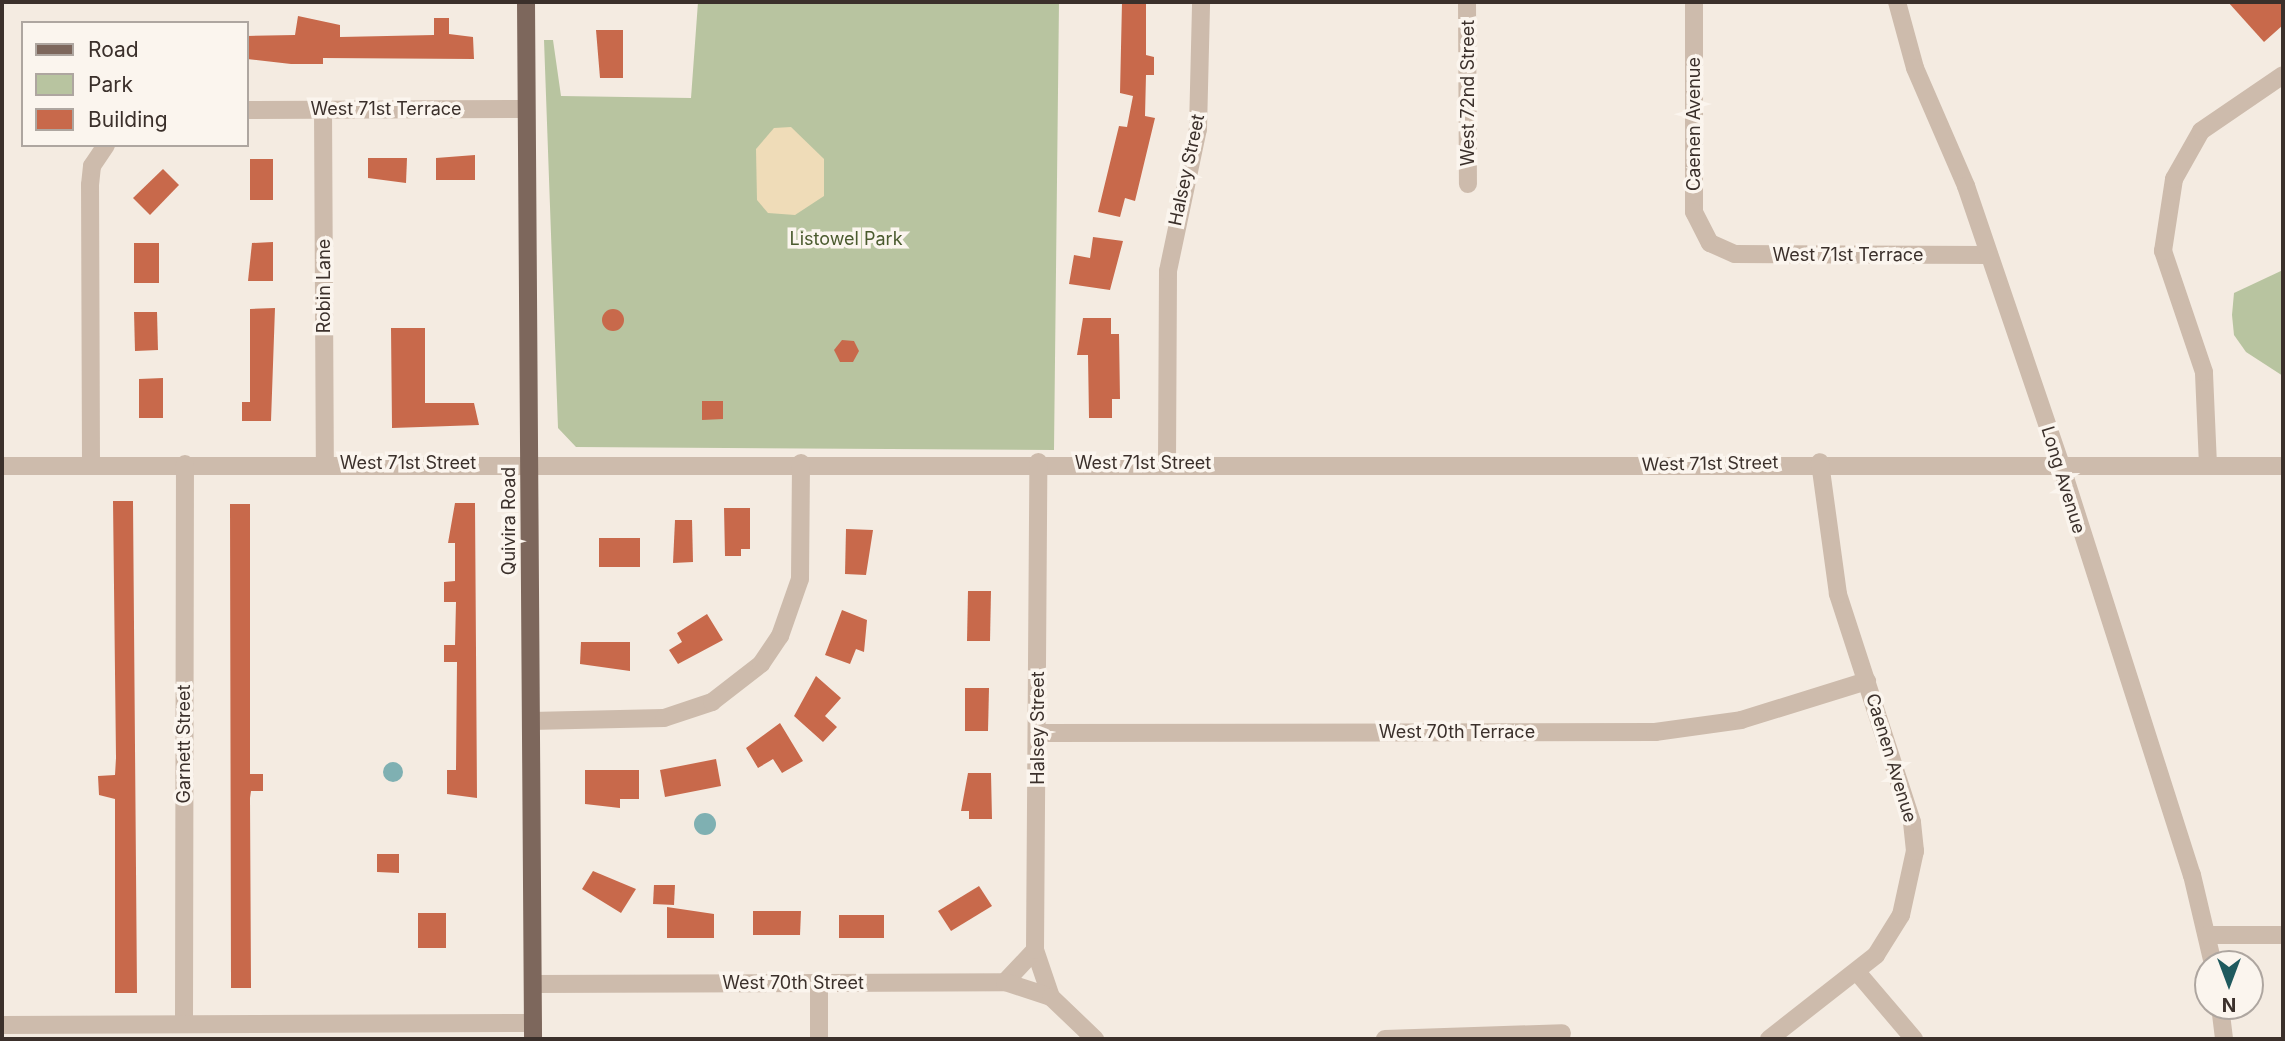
<!DOCTYPE html>
<style>
body{margin:0}
#map{position:relative;width:2285px;height:1041px;overflow:hidden;background:#f4ebe1;font-family:Inter,sans-serif}
div>[style]{position:absolute}
.green>*{inset:0;background:#b8c4a0}
.sand>*{inset:0;background:#efdcb8}
.water>*{inset:0;background:#7fb0b2}
.round{border-radius:50%}
.building>*{inset:0;background:#c8694b}
.minor>*{height:18px;margin:-9px;padding:0 9px;transform-origin:9px;border-radius:9px;background:#cdbbac}
.major>*{height:18px;margin:-9px;padding:0 9px;transform-origin:9px;border-radius:9px;background:#7d675c}
span{translate:-50% -50%;white-space:nowrap;text-align:center;line-height:1.15;-webkit-text-stroke:7px #fbf5ee;paint-order:stroke}
.street-label{font-size:18px;color:#3b302b}
.park-label{font-size:18px;color:#4a5a2e}
.frame{position:absolute;inset:0;border:4px solid #3b302b;pointer-events:none}
.legend{position:absolute;left:21px;top:21px;width:228px;height:126px;box-sizing:border-box;background:#fbf5ee;border:2px solid #aea6a0;margin:0;padding:9px 12px;list-style:none;font-size:21px;color:#3b302b}
.legend li{display:flex;align-items:center;gap:14px;height:35px}
.legend b{width:35px;border:2px solid #aea6a0}
.north{position:absolute;left:2194px;top:950px;width:70px;height:70px;box-sizing:border-box;background:#fbf5ee;border:2px solid #aea6a0;border-radius:50%;rotate:180deg;font-size:19px;font-weight:700;line-height:28px;text-align:center;color:#3b302b}
.north::after{content:'';display:block;margin:auto;width:24px;height:32px;background:#1f5a5e;clip-path:polygon(50% 0,100% 100%,50% 72%,0 100%)}
</style>
<div id="map">
<div class="green">
<div style="clip-path:polygon(698px 2px,1059px 2px,1054px 450px,576px 447px,558px 428px,544px 40px,553px 40px,561px 96px,691px 98px)"></div>
<div style="clip-path:polygon(2283px 270px,2283px 376px,2246px 352px,2234px 335px,2232px 315px,2234px 293px)"></div>
</div>
<div class="sand">
<div style="clip-path:polygon(791px 127px,824px 159px,824px 196px,795px 215px,768px 213px,757px 200px,756px 149px,774px 128px)"></div>
</div>
<div class="water">
<div class="round" style="left:383px;top:762px;width:20px;height:20px"></div>
<div class="round" style="left:694px;top:813px;width:22px;height:22px"></div>
</div>
<div class="building">
<div style="clip-path:polygon(1122px 2px,1146px 2px,1146px 55px,1154px 57px,1154px 75px,1146px 75px,1145px 116px,1155px 118px,1135px 201px,1125px 198px,1120px 217px,1098px 212px,1119px 126px,1127px 127px,1133px 96px,1120px 93px)"></div>
<div style="clip-path:polygon(2228px 2px,2283px 2px,2283px 25px,2264px 42px)"></div>
<div style="clip-path:polygon(298px 16px,340px 25px,340px 37px,434px 35px,434px 18px,449px 18px,449px 34px,473px 37px,474px 59px,323px 58px,323px 64px,291px 64px,247px 59px,247px 36px,295px 35px)"></div>
<div style="clip-path:polygon(596px 30px,623px 30px,623px 78px,600px 78px)"></div>
<div style="clip-path:polygon(475px 155px,475px 180px,436px 180px,436px 158px)"></div>
<div style="clip-path:polygon(368px 158px,407px 158px,406px 183px,368px 178px)"></div>
<div style="clip-path:polygon(250px 159px,273px 159px,273px 200px,250px 200px)"></div>
<div style="clip-path:polygon(163px 169px,179px 185px,150px 215px,133px 198px)"></div>
<div style="clip-path:polygon(1093px 237px,1123px 241px,1110px 290px,1069px 284px,1074px 255px,1090px 258px)"></div>
<div style="clip-path:polygon(273px 242px,273px 281px,248px 281px,252px 243px)"></div>
<div style="clip-path:polygon(134px 243px,159px 243px,159px 283px,134px 283px)"></div>
<div style="clip-path:polygon(275px 308px,271px 421px,242px 421px,242px 402px,250px 402px,250px 309px)"></div>
<div class="round" style="left:602px;top:309px;width:22px;height:22px"></div>
<div style="clip-path:polygon(134px 312px,157px 312px,158px 350px,135px 351px)"></div>
<div style="clip-path:polygon(1083px 318px,1111px 318px,1111px 334px,1119px 334px,1120px 399px,1112px 399px,1112px 418px,1089px 418px,1088px 355px,1077px 355px)"></div>
<div style="clip-path:polygon(391px 328px,425px 328px,425px 403px,474px 403px,479px 425px,392px 428px)"></div>
<div style="clip-path:polygon(842px 340px,854px 341px,859px 351px,853px 362px,840px 362px,834px 350px)"></div>
<div style="clip-path:polygon(163px 378px,163px 418px,139px 418px,139px 379px)"></div>
<div style="clip-path:polygon(702px 401px,723px 401px,723px 419px,702px 420px)"></div>
<div style="clip-path:polygon(113px 501px,133px 501px,137px 993px,115px 993px,115px 799px,99px 795px,98px 776px,115px 775px,116px 758px)"></div>
<div style="clip-path:polygon(455px 503px,475px 503px,477px 798px,447px 794px,447px 770px,456px 770px,457px 662px,444px 662px,444px 645px,455px 645px,456px 602px,444px 602px,444px 582px,455px 581px,455px 543px,448px 543px)"></div>
<div style="clip-path:polygon(230px 504px,250px 504px,250px 774px,263px 774px,263px 791px,251px 791px,250px 798px,251px 988px,231px 988px)"></div>
<div style="clip-path:polygon(724px 508px,750px 508px,750px 549px,741px 549px,741px 556px,725px 556px)"></div>
<div style="clip-path:polygon(675px 520px,692px 520px,693px 562px,673px 563px)"></div>
<div style="clip-path:polygon(846px 529px,873px 530px,866px 575px,845px 574px)"></div>
<div style="clip-path:polygon(599px 538px,640px 538px,640px 567px,599px 567px)"></div>
<div style="clip-path:polygon(968px 591px,991px 591px,990px 641px,967px 641px)"></div>
<div style="clip-path:polygon(842px 610px,867px 620px,864px 652px,856px 649px,850px 664px,825px 655px)"></div>
<div style="clip-path:polygon(707px 614px,723px 640px,678px 664px,669px 650px,682px 642px,677px 633px)"></div>
<div style="clip-path:polygon(581px 642px,630px 642px,630px 671px,580px 664px)"></div>
<div style="clip-path:polygon(816px 676px,841px 698px,825px 716px,837px 727px,823px 742px,794px 716px)"></div>
<div style="clip-path:polygon(965px 688px,989px 688px,988px 731px,965px 731px)"></div>
<div style="clip-path:polygon(780px 723px,803px 761px,782px 773px,773px 759px,758px 768px,746px 748px)"></div>
<div style="clip-path:polygon(716px 759px,721px 786px,665px 797px,660px 770px)"></div>
<div style="clip-path:polygon(585px 770px,639px 770px,639px 799px,620px 799px,620px 808px,585px 804px)"></div>
<div style="clip-path:polygon(968px 773px,991px 773px,992px 819px,969px 819px,969px 811px,961px 811px)"></div>
<div style="clip-path:polygon(377px 854px,399px 854px,399px 873px,377px 872px)"></div>
<div style="clip-path:polygon(593px 871px,636px 889px,621px 913px,582px 889px)"></div>
<div style="clip-path:polygon(654px 885px,675px 885px,674px 905px,653px 904px)"></div>
<div style="clip-path:polygon(979px 886px,992px 906px,951px 931px,938px 911px)"></div>
<div style="clip-path:polygon(667px 907px,714px 914px,714px 938px,667px 938px)"></div>
<div style="clip-path:polygon(753px 911px,801px 911px,800px 935px,753px 935px)"></div>
<div style="clip-path:polygon(418px 913px,446px 913px,446px 948px,418px 948px)"></div>
<div style="clip-path:polygon(839px 915px,884px 915px,884px 938px,839px 938px)"></div>
</div>
<div class="minor">
<div style="left:1467px;top:2px;width:182px;rotate:89.7deg"></div>
<div style="left:1694px;top:2px;width:210px;rotate:90deg"></div>
<div style="left:1694px;top:212px;width:35px;rotate:63deg"></div>
<div style="left:1710px;top:243px;width:27px;rotate:24deg"></div>
<div style="left:1735px;top:254px;width:254px;rotate:0.2deg"></div>
<div style="left:1897px;top:2px;width:68px;rotate:74.7deg"></div>
<div style="left:1915px;top:68px;width:129px;rotate:66.6deg"></div>
<div style="left:1966px;top:186px;width:292px;rotate:71.2deg"></div>
<div style="left:2060px;top:462px;width:434px;rotate:72.3deg"></div>
<div style="left:2192px;top:875px;width:91px;rotate:76.7deg"></div>
<div style="left:323px;top:108px;width:356px;rotate:89.7deg"></div>
<div style="left:247px;top:110px;width:278px;rotate:-0.2deg"></div>
<div style="left:1167px;top:463px;width:192px;rotate:-89.7deg"></div>
<div style="left:1168px;top:271px;width:145px;rotate:-78.1deg"></div>
<div style="left:1198px;top:129px;width:127px;rotate:-88.6deg"></div>
<div style="left:91px;top:465px;width:280px;rotate:-90.2deg"></div>
<div style="left:90px;top:185px;width:19px;rotate:-84deg"></div>
<div style="left:92px;top:166px;width:25px;rotate:-56deg"></div>
<div style="left:2208px;top:465px;width:93px;rotate:-92.5deg"></div>
<div style="left:2204px;top:372px;width:128px;rotate:-108.7deg"></div>
<div style="left:2163px;top:251px;width:73px;rotate:-81.3deg"></div>
<div style="left:2174px;top:179px;width:55px;rotate:-60.6deg"></div>
<div style="left:2201px;top:131px;width:99px;rotate:-34.3deg"></div>
<div style="left:2px;top:466px;width:2281px"></div>
<div style="left:531px;top:721px;width:133px;rotate:-1.3deg"></div>
<div style="left:664px;top:718px;width:51px;rotate:-18.4deg"></div>
<div style="left:712px;top:702px;width:62px;rotate:-37.8deg"></div>
<div style="left:761px;top:664px;width:34px;rotate:-56deg"></div>
<div style="left:780px;top:636px;width:60px;rotate:-70.7deg"></div>
<div style="left:800px;top:579px;width:116px;rotate:-89.5deg"></div>
<div style="left:1039px;top:733px;width:616px;rotate:-0.09deg"></div>
<div style="left:1655px;top:732px;width:87px;rotate:-7.9deg"></div>
<div style="left:1741px;top:720px;width:132px;rotate:-17.2deg"></div>
<div style="left:2207px;top:935px;width:76px"></div>
<div style="left:1035px;top:950px;width:50px;rotate:71.2deg"></div>
<div style="left:1857px;top:972px;width:88px;rotate:49.6deg"></div>
<div style="left:1005px;top:982px;width:44px;rotate:-46.8deg"></div>
<div style="left:1035px;top:950px;width:488px;rotate:-89.6deg"></div>
<div style="left:819px;top:983px;width:56px;rotate:90deg"></div>
<div style="left:533px;top:984px;width:472px;rotate:-0.2deg"></div>
<div style="left:1005px;top:982px;width:48px;rotate:18.1deg"></div>
<div style="left:1051px;top:997px;width:61px;rotate:43.7deg"></div>
<div style="left:2220px;top:1006px;width:33px;rotate:83deg"></div>
<div style="left:184px;top:1023px;width:559px;rotate:-89.9deg"></div>
<div style="left:2px;top:1025px;width:531px;rotate:-0.22deg"></div>
<div style="left:1385px;top:1039px;width:177px;rotate:-1.9deg"></div>
<div style="left:1769px;top:1039px;width:136px;rotate:-38.1deg"></div>
<div style="left:1876px;top:955px;width:47px;rotate:-58deg"></div>
<div style="left:1901px;top:915px;width:66px;rotate:-77.7deg"></div>
<div style="left:1915px;top:851px;width:29px;rotate:-96deg"></div>
<div style="left:1912px;top:822px;width:240px;rotate:-108deg"></div>
<div style="left:1838px;top:594px;width:133px;rotate:-97.8deg"></div>
</div>
<div class="major">
<div style="left:526px;top:2px;width:1037px;rotate:89.61deg"></div>
</div>
<div class="street-label">
<span style="left:1468px;top:93px;rotate:-90deg">West 72nd Street</span>
<span style="left:386px;top:109px">West 71st Terrace</span>
<span style="left:1694px;top:124px;rotate:-90deg">Caenen Avenue</span>
<span style="left:1187px;top:170px;rotate:-78deg">Halsey Street</span>
<span style="left:1848px;top:255px">West 71st Terrace</span>
<span style="left:324px;top:286px;rotate:-90deg">Robin Lane</span>
<span style="left:408px;top:463px">West 71st Street</span>
<span style="left:1143px;top:463px">West 71st Street</span>
<span style="left:1710px;top:464px;rotate:-1deg">West 71st Street</span>
<span style="left:2063px;top:480px;rotate:73deg">Long Avenue</span>
<span style="left:509px;top:521px;rotate:-90deg">Quivira Road</span>
<span style="left:1038px;top:728px;rotate:-90deg">Halsey Street</span>
<span style="left:1457px;top:732px">West 70th Terrace</span>
<span style="left:184px;top:744px;rotate:-90deg">Garnett Street</span>
<span style="left:1891px;top:758px;rotate:73deg">Caenen Avenue</span>
<span style="left:793px;top:983px">West 70th Street</span>
</div>
<div class="park-label">
<span style="left:846px;top:239px">Listowel Park</span>
</div>
<div class="frame"></div>
<ul class="legend">
<li><b style="height:9px;background:#7d675c"></b>Road</li>
<li><b style="height:19px;background:#b8c4a0"></b>Park</li>
<li><b style="height:19px;background:#c8694b"></b>Building</li>
</ul>
<div class="north">N</div>
</div>
